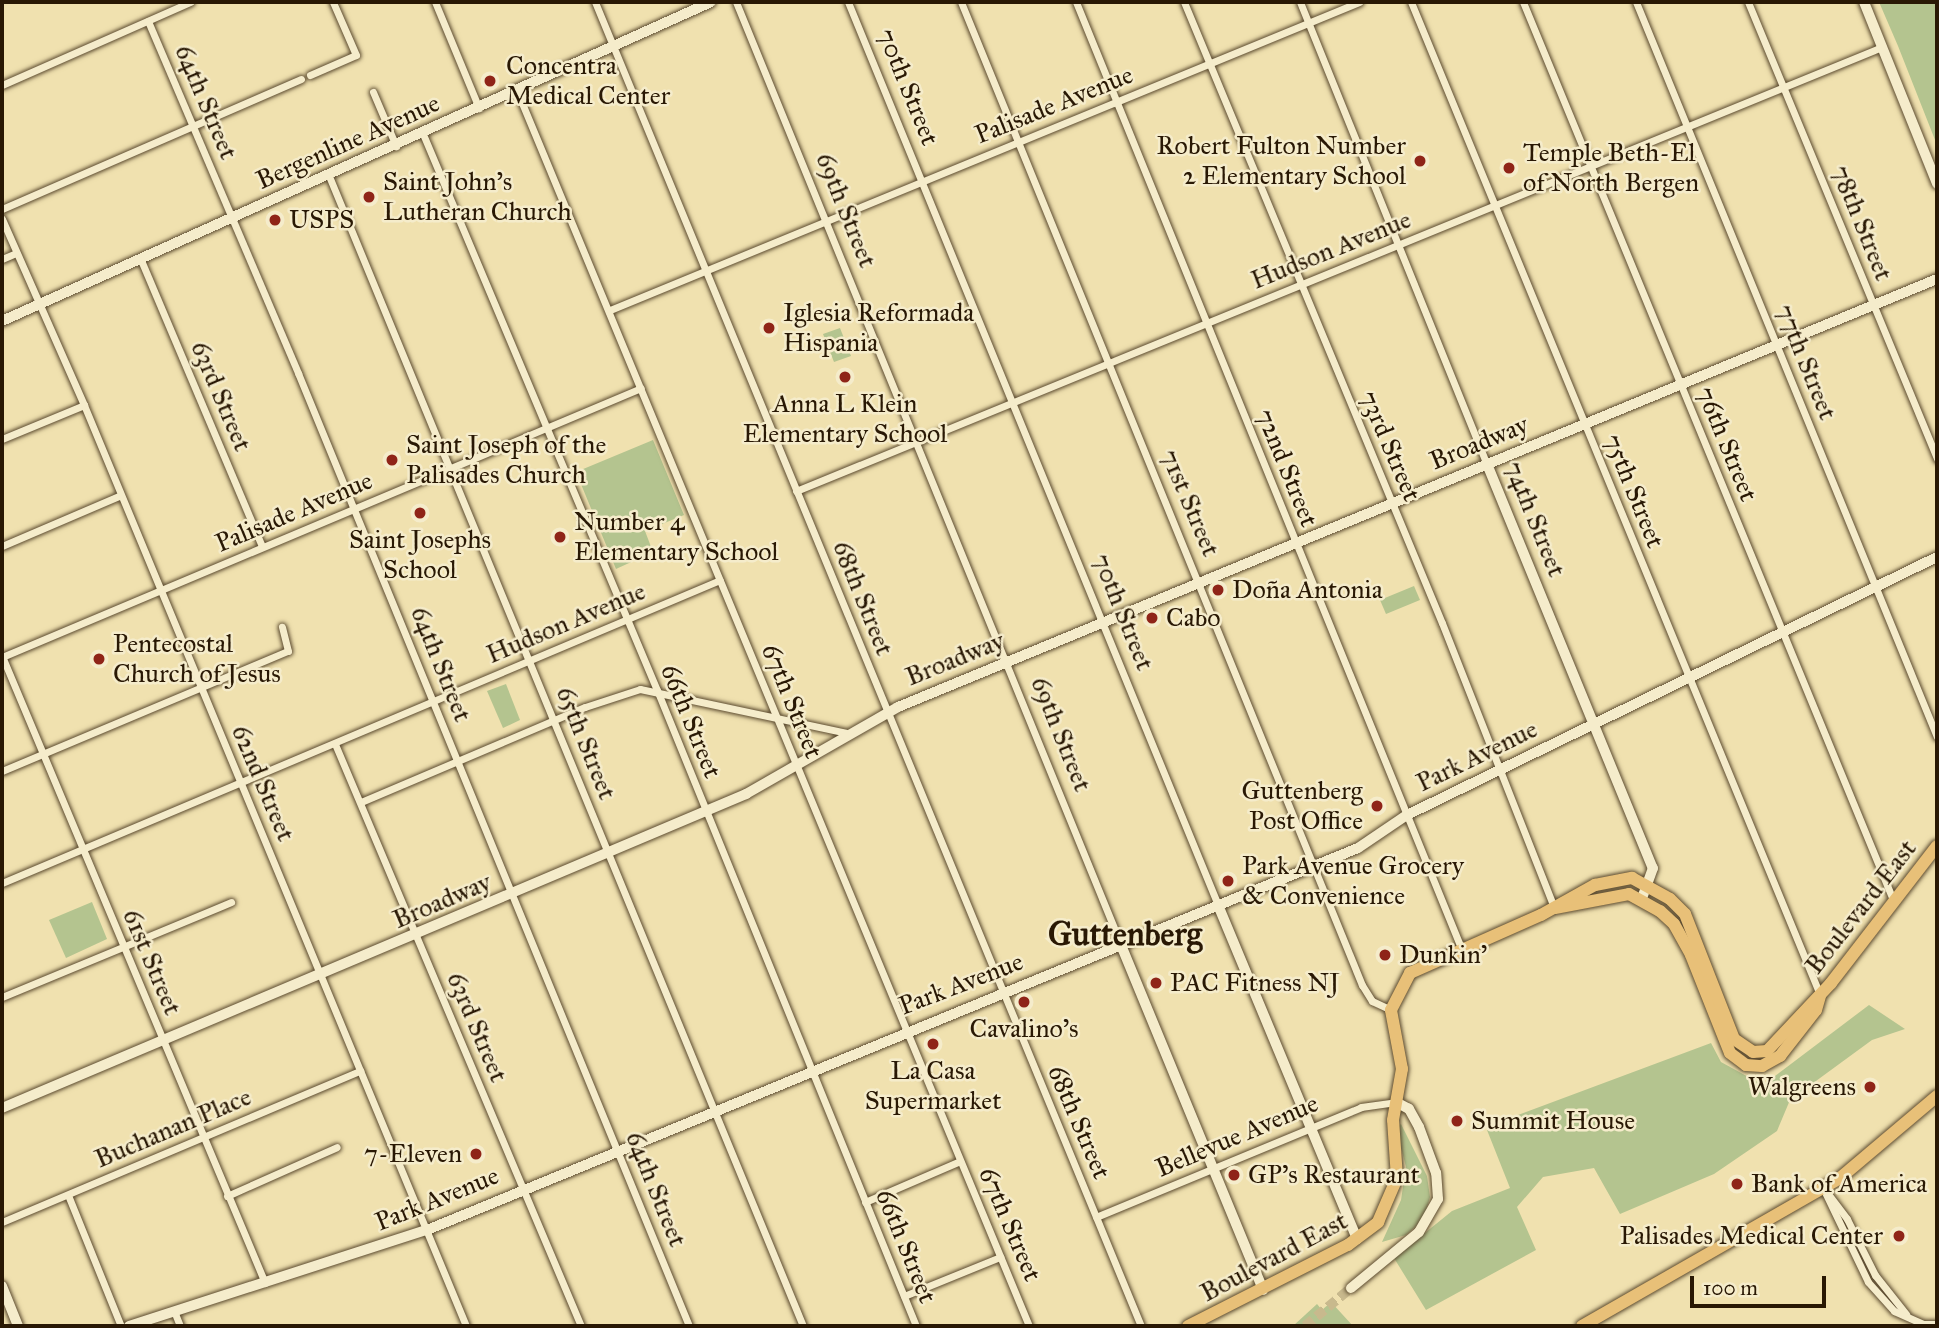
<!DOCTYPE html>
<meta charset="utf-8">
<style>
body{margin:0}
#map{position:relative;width:1939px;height:1328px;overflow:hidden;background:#f0e1af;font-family:"IM FELL Great Primer",serif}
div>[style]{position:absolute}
.green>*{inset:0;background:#b4c48f}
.secondary-tunnel>*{height:10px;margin-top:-5px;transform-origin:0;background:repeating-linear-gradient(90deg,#c8b98d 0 10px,transparent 0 15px)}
.roads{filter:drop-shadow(0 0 2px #5b4a2f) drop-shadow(0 0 2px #5b4a2f)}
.street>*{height:7px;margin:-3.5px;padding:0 3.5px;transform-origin:3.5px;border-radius:3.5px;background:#f5eccb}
.secondary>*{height:10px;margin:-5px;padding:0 5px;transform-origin:5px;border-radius:5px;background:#f5eccb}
.primary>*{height:12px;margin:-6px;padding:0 6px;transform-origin:6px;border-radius:6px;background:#e8c078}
.dots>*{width:19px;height:19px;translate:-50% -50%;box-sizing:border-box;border:4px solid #f5eccb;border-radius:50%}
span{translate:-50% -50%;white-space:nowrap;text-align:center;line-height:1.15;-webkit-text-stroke:5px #f5eccb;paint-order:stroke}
.poi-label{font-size:26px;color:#291804}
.left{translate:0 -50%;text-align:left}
.right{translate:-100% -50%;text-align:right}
.street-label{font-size:26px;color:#291804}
.district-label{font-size:33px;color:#291804;font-weight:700}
.frame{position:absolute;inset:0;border:4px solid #291804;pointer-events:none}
.scale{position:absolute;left:1690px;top:1276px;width:136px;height:32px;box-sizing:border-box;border:4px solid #291804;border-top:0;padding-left:9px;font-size:21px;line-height:24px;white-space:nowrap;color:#291804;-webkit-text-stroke:5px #f5eccb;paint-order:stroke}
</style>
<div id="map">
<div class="green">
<div style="clip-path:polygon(1879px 2px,1937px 2px,1937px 145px,1898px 46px)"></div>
<div style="clip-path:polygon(840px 328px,851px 356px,834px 362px,823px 334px)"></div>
<div style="clip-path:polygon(653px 440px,684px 515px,645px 531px,653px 552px,616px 569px,576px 472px)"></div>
<div style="clip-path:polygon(1414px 586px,1420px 600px,1386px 614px,1380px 600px)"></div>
<div style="clip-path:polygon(506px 684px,520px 720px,503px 728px,487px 691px)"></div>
<div style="clip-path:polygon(92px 902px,107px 939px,66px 958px,49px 920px)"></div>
<div style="clip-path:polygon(1869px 1005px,1905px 1029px,1872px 1040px,1790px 1100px,1777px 1131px,1714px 1174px,1620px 1214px,1594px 1168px,1543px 1177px,1517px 1207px,1536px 1250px,1426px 1310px,1394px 1258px,1452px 1211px,1510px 1188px,1487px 1130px,1502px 1121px,1711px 1043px,1721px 1062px,1763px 1085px)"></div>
<div style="clip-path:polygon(1401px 1124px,1427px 1176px,1430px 1197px,1424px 1219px,1406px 1235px,1382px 1242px,1401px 1200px,1406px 1167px,1396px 1128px)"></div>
<div style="clip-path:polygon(1331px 1302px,1353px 1326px,1293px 1326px,1317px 1304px,1322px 1310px)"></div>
</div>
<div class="secondary-tunnel">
<div style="left:1305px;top:1326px;width:60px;rotate:-39.6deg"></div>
</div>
<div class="roads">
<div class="street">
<div style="left:435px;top:2px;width:115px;rotate:67.5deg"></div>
<div style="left:595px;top:2px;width:1432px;rotate:67.59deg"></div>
<div style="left:736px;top:2px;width:1019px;rotate:67.79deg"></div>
<div style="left:848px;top:2px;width:976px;rotate:67.72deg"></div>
<div style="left:961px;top:2px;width:1062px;rotate:67.81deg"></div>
<div style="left:1362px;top:985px;width:19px;rotate:58deg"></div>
<div style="left:1372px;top:1001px;width:21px;rotate:25deg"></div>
<div style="left:1076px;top:2px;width:1021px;rotate:67.85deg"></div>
<div style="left:1184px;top:2px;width:672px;rotate:67.44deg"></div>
<div style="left:1442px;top:623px;width:306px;rotate:68.5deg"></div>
<div style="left:1300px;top:2px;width:498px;rotate:68deg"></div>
<div style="left:1411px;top:2px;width:1074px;rotate:67.61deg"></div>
<div style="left:1523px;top:2px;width:973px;rotate:67.6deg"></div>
<div style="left:1636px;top:2px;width:794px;rotate:67.73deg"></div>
<div style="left:1748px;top:2px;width:495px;rotate:67.5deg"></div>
<div style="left:148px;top:21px;width:383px;rotate:66.9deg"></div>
<div style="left:298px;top:373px;width:1030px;rotate:67.69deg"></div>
<div style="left:310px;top:75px;width:50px;rotate:-23.5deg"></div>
<div style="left:356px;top:55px;width:58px;rotate:-113.5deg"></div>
<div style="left:2px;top:85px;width:206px;rotate:-23.8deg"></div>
<div style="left:517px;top:91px;width:1337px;rotate:67.48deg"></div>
<div style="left:373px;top:92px;width:59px;rotate:66.9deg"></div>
<div style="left:423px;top:134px;width:603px;rotate:67.18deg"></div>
<div style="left:657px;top:690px;width:687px;rotate:67.84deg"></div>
<div style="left:329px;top:176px;width:1244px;rotate:67.6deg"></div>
<div style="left:2px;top:209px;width:326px;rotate:-23.5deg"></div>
<div style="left:2px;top:219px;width:203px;rotate:66.2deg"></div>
<div style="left:84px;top:405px;width:997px;rotate:67.47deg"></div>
<div style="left:2px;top:259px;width:15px;rotate:-23deg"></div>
<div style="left:141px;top:260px;width:311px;rotate:67.1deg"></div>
<div style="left:610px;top:310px;width:810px;rotate:-22.35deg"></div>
<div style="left:2px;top:439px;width:89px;rotate:-22.5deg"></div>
<div style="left:796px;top:491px;width:1173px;rotate:-22.24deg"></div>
<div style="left:2px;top:546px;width:129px;rotate:-23.2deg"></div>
<div style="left:2px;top:656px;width:680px;rotate:67.24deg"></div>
<div style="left:2px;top:657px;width:693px;rotate:-22.83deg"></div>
<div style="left:335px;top:744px;width:632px;rotate:67.09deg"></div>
<div style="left:2px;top:771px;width:310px;rotate:-22.8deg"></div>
<div style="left:288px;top:651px;width:25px;rotate:-104deg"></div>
<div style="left:361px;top:802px;width:243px;rotate:-23deg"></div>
<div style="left:585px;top:707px;width:58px;rotate:-18.1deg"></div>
<div style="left:640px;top:689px;width:216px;rotate:12deg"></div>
<div style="left:2px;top:883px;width:779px;rotate:-22.88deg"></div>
<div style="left:2px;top:997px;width:248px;rotate:-22.5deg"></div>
<div style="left:1823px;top:1188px;width:104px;rotate:64.4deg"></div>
<div style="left:1868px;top:1282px;width:39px;rotate:48deg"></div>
<div style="left:1894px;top:1311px;width:32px;rotate:24deg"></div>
<div style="left:1923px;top:1324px;width:14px"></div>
<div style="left:68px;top:1195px;width:141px;rotate:68deg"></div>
<div style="left:1829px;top:1195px;width:30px;rotate:53deg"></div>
<div style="left:1847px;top:1219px;width:63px;rotate:63.4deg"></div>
<div style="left:1875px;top:1275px;width:50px;rotate:51.5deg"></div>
<div style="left:227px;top:1196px;width:120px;rotate:-24deg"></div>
<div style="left:865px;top:1202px;width:103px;rotate:-23.3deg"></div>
<div style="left:1096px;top:1217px;width:287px;rotate:-22.5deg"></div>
<div style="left:1361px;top:1107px;width:35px;rotate:-8deg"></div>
<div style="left:2px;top:1222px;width:389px;rotate:-22.9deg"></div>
<div style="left:904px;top:1296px;width:104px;rotate:-22.1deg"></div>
<div style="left:174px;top:1311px;width:16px;rotate:68deg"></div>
</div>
<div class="secondary">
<div style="left:1864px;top:2px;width:196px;rotate:68.1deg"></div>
<div style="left:2px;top:321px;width:777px;rotate:-24.22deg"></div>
<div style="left:1487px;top:464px;width:437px;rotate:67.7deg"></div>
<div style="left:1653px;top:868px;width:33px;rotate:110deg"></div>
<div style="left:1218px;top:905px;width:362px;rotate:67.4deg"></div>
<div style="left:1121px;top:945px;width:373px;rotate:67.6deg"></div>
<div style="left:2px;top:1108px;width:808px;rotate:-22.88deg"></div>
<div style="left:746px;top:794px;width:175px;rotate:-29.8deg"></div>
<div style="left:898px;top:707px;width:1124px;rotate:-22.39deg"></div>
<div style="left:2px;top:1286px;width:43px;rotate:68.2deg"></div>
<div style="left:1351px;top:1288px;width:88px;rotate:-39.5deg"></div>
<div style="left:1419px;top:1232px;width:38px;rotate:-60deg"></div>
<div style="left:1438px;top:1199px;width:26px;rotate:-94deg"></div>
<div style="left:1436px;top:1173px;width:49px;rotate:-110.3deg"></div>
<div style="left:1419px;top:1127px;width:21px;rotate:-119deg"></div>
<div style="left:1409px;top:1109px;width:15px;rotate:-152deg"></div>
<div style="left:129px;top:1326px;width:313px;rotate:-17.9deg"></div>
<div style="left:427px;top:1230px;width:1006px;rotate:-22.31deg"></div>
<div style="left:1358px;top:848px;width:59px;rotate:-34deg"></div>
<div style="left:1407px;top:815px;width:589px;rotate:-25.96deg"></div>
</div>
<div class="primary">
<div style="left:1555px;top:908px;width:75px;rotate:-10.7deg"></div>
<div style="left:1629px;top:894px;width:35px;rotate:29deg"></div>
<div style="left:1660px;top:911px;width:19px;rotate:43deg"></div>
<div style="left:1674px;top:924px;width:35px;rotate:61deg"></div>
<div style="left:1691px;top:955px;width:105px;rotate:68.3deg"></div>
<div style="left:1730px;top:1053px;width:20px;rotate:37deg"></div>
<div style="left:1746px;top:1065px;width:16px;rotate:4deg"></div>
<div style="left:1762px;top:1066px;width:21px;rotate:-29deg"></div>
<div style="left:1780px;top:1056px;width:58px;rotate:-52deg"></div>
<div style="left:1816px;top:1010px;width:15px;rotate:-74deg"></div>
<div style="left:1188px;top:1326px;width:179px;rotate:-26.9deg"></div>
<div style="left:1348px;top:1245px;width:38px;rotate:-37deg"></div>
<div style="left:1378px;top:1222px;width:48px;rotate:-66.6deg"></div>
<div style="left:1397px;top:1178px;width:58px;rotate:-93.9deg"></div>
<div style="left:1393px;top:1120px;width:52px;rotate:-80deg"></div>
<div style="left:1402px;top:1069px;width:60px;rotate:-100.6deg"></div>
<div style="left:1391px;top:1010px;width:42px;rotate:-62.8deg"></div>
<div style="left:1410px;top:973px;width:143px;rotate:-23.9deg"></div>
<div style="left:1541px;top:915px;width:62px;rotate:-29.1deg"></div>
<div style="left:1595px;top:885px;width:38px;rotate:-11deg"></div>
<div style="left:1632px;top:878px;width:43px;rotate:28.9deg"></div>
<div style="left:1670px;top:899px;width:21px;rotate:45deg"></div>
<div style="left:1685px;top:914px;width:134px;rotate:68.6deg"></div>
<div style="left:1734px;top:1039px;width:23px;rotate:34deg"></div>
<div style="left:1753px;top:1052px;width:14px;rotate:-4deg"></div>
<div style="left:1767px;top:1051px;width:93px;rotate:-46.7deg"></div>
<div style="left:1831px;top:983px;width:173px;rotate:-52.3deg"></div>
<div style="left:1582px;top:1326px;width:297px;rotate:-29.8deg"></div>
<div style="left:1840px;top:1178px;width:127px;rotate:-40.2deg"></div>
</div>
</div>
<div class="dots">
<div style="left:490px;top:81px;background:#8f2418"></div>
<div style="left:1420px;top:161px;background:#8f2418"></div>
<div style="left:1509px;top:168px;background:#8f2418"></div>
<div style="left:369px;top:197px;background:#8f2418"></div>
<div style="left:275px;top:220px;background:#8f2418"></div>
<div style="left:769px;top:328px;background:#8f2418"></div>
<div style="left:845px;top:377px;background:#8f2418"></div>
<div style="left:392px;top:460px;background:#8f2418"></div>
<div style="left:420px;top:513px;background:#8f2418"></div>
<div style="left:560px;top:537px;background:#8f2418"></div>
<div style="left:1218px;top:590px;background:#8f2418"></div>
<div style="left:1152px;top:618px;background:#8f2418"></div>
<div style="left:99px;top:659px;background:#8f2418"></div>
<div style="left:1377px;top:806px;background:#8f2418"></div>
<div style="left:1228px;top:881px;background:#8f2418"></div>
<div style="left:1385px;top:955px;background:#8f2418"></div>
<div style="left:1156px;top:983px;background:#8f2418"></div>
<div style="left:1024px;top:1002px;background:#8f2418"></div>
<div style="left:933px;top:1044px;background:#8f2418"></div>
<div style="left:1870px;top:1087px;background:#8f2418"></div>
<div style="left:1457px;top:1121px;background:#8f2418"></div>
<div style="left:476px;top:1154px;background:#8f2418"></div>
<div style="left:1234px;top:1175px;background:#8f2418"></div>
<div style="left:1737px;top:1184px;background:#8f2418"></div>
<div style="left:1899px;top:1236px;background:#8f2418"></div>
</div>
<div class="poi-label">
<span class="left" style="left:506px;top:81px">Concentra<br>Medical Center</span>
<span class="right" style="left:1406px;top:161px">Robert Fulton Number<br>2 Elementary School</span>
<span class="left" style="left:1523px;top:168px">Temple Beth-El<br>of North Bergen</span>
<span class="left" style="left:383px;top:197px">Saint John's<br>Lutheran Church</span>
<span class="left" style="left:289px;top:220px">USPS</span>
<span class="left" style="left:783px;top:328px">Iglesia Reformada<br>Hispania</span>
<span style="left:845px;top:419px">Anna L Klein<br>Elementary School</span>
<span class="left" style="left:406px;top:460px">Saint Joseph of the<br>Palisades Church</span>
<span class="left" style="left:574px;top:537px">Number 4<br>Elementary School</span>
<span style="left:420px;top:555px">Saint Josephs<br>School</span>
<span class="left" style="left:1232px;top:590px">Doña Antonia</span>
<span class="left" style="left:1166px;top:618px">Cabo</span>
<span class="left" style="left:113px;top:659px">Pentecostal<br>Church of Jesus</span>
<span class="right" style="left:1363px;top:806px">Guttenberg<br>Post Office</span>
<span class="left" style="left:1242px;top:881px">Park Avenue Grocery<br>&amp; Convenience</span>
<span class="left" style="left:1399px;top:955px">Dunkin'</span>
<span class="left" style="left:1170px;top:983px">PAC Fitness NJ</span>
<span style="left:1024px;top:1029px">Cavalino's</span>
<span style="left:933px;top:1086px">La Casa<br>Supermarket</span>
<span class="right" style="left:1856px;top:1087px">Walgreens</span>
<span class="left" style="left:1471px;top:1121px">Summit House</span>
<span class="right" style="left:462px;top:1154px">7-Eleven</span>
<span class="left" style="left:1248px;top:1175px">GP's Restaurant</span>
<span class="left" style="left:1751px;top:1184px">Bank of America</span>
<span class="right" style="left:1883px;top:1236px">Palisades Medical Center</span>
</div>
<div class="street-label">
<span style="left:908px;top:87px;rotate:68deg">70th Street</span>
<span style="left:206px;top:102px;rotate:67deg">64th Street</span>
<span style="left:1054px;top:105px;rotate:-22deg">Palisade Avenue</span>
<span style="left:348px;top:142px;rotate:-24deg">Bergenline Avenue</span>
<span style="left:846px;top:210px;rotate:68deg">69th Street</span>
<span style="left:1862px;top:223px;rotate:68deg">78th Street</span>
<span style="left:1331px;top:250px;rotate:-22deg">Hudson Avenue</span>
<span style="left:1806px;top:362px;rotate:68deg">77th Street</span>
<span style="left:221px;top:396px;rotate:67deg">63rd Street</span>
<span style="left:1479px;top:443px;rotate:-22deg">Broadway</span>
<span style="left:1727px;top:444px;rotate:68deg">76th Street</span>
<span style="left:1390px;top:446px;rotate:67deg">73rd Street</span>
<span style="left:1287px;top:468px;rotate:68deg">72nd Street</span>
<span style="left:1634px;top:491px;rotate:68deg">75th Street</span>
<span style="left:1190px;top:503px;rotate:67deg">71st Street</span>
<span style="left:294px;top:512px;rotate:-23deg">Palisade Avenue</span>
<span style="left:1535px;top:519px;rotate:68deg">74th Street</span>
<span style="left:863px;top:598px;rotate:68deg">68th Street</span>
<span style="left:1123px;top:612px;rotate:68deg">70th Street</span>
<span style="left:566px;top:623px;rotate:-23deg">Hudson Avenue</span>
<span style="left:955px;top:659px;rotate:-22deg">Broadway</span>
<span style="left:441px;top:664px;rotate:68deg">64th Street</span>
<span style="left:792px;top:701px;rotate:68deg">67th Street</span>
<span style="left:691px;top:721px;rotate:68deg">66th Street</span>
<span style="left:1061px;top:734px;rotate:68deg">69th Street</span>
<span style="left:586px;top:743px;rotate:68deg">65th Street</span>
<span style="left:1477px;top:756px;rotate:-26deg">Park Avenue</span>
<span style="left:263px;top:783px;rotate:67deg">62nd Street</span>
<span style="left:442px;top:901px;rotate:-23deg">Broadway</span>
<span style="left:1861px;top:907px;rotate:-52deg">Boulevard East</span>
<span style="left:152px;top:962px;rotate:67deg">61st Street</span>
<span style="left:961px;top:984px;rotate:-21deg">Park Avenue</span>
<span style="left:477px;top:1027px;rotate:67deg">63rd Street</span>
<span style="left:1079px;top:1122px;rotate:67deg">68th Street</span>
<span style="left:173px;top:1128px;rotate:-23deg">Buchanan Place</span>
<span style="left:1237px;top:1136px;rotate:-23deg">Bellevue Avenue</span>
<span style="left:656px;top:1189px;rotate:68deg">64th Street</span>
<span style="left:437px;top:1199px;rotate:-22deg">Park Avenue</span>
<span style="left:1010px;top:1224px;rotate:67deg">67th Street</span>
<span style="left:906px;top:1246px;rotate:68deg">66th Street</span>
<span style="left:1274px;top:1257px;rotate:-28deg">Boulevard East</span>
</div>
<div class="district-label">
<span style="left:1125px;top:935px">Guttenberg</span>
</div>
<div class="frame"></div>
<div class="scale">100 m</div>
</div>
